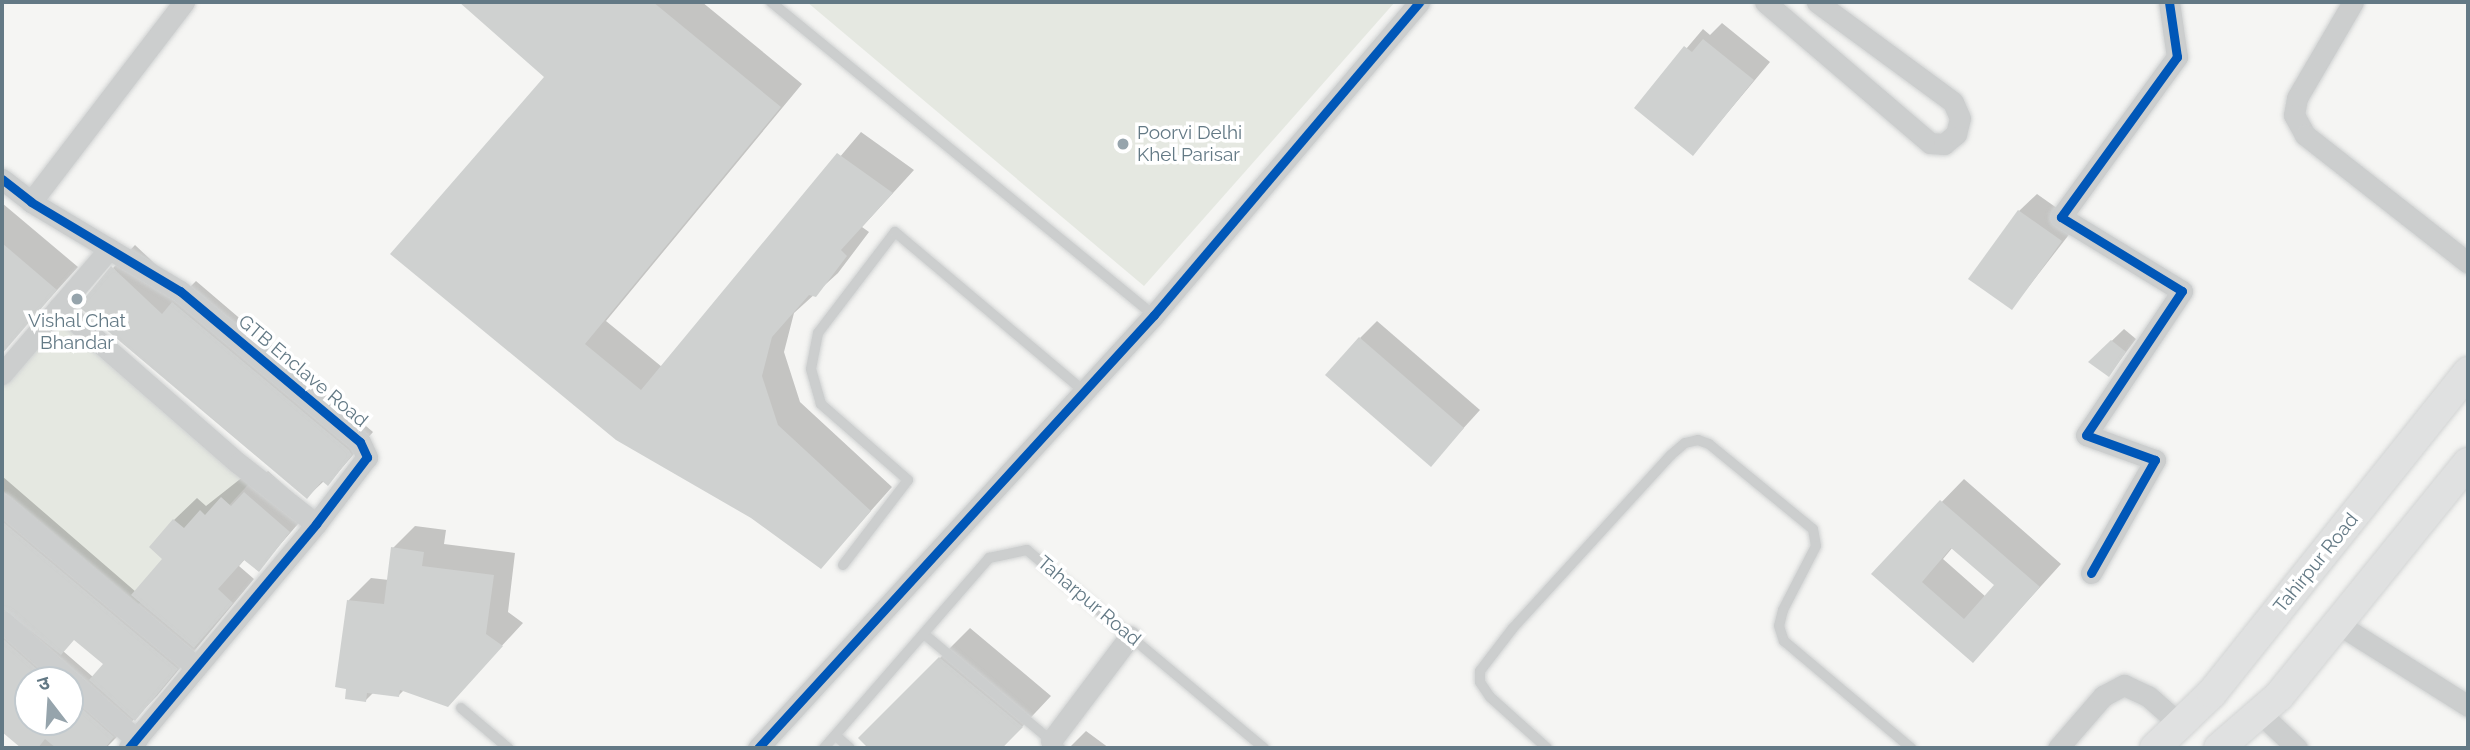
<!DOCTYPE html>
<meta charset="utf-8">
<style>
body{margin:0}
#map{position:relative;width:2470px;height:750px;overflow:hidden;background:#f5f5f3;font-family:Raleway,"Noto Sans Devanagari",sans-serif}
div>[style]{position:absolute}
.green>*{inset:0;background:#e5e8e1}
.shadow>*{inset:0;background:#0003}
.building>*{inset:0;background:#cfd1d0}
.roads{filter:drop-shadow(0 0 2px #d1d3d3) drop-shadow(0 0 2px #d1d3d3)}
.lane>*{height:10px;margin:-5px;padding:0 5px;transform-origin:5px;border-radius:5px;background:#cccece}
.street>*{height:21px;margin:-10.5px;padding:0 10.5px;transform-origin:10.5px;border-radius:10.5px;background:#cccece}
.secondary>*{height:30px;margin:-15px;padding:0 15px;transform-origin:15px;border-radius:15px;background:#e0e1e1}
.cycleway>*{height:9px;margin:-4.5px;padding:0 4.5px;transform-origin:4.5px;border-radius:4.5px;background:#0057b8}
.dots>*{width:19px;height:19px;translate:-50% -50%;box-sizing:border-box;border:4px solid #fff;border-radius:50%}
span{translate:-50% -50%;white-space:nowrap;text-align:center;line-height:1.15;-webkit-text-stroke:7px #fff;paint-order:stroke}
.poi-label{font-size:19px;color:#637985}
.left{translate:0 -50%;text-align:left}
.street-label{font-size:19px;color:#637985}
.frame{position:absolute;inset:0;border:4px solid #637985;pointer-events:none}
.north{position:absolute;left:14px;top:666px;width:70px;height:70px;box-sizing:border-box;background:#fff;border:2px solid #c1c9ce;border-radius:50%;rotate:343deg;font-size:19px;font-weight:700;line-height:28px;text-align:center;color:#637985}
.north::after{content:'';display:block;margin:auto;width:24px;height:32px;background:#96a4ac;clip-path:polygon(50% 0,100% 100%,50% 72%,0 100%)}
</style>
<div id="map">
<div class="green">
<div style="clip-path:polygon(807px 2px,1395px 2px,1144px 286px)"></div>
<div style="clip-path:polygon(68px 308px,256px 476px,135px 608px,2px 490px,2px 385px)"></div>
</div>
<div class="shadow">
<div style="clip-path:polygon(462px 2px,702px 2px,802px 84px,606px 321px,662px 367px,861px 132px,914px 170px,862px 227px,869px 232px,838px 273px,794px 313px,784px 352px,800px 402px,892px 487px,821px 567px,392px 254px,547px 77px)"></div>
<div style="clip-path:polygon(1722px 23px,1770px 62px,1693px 154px,1636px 108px,1703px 29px,1710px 35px)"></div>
<div style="clip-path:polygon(2037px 194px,2078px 223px,2012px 308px,2019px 211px)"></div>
<div style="clip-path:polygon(2px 203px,78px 267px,4px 349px,2px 346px)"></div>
<div style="clip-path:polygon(135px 245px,185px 292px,196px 281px,373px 432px,328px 484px,324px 481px,307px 497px,113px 268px)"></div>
<div style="clip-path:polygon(1377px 321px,1480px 410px,1430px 465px,1360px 338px)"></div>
<div style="clip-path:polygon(2124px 329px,2136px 339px,2109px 375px,2090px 362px)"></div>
<div style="clip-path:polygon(evenodd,268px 471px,311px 509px,258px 570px,246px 558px,239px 566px,254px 579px,157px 696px,106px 748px,23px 748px,2px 730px,2px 476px,136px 592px,165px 559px,174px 520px,197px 498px,206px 506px,244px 476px,254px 484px,268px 471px,75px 638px,105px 664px,93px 677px,63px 651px,75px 638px,268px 471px,28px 680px,70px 680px,70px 722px,28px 722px,28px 680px)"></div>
<div style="clip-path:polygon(evenodd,1964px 479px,2061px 564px,1973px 661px,1873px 573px,1964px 479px,1953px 547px,1997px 585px,1986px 597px,1943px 559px,1953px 547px)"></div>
<div style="clip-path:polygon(415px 526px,446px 530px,444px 544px,515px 553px,508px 612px,523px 623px,447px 705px,404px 690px,399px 695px,374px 692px,366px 700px,348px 687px,349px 600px,371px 578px,389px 580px,393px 548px)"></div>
<div style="clip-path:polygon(970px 628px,1051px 696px,1002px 748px,963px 748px,957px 742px,951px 748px,871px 748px,860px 738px)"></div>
<div style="clip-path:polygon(1086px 731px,1109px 748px,1069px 748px)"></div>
</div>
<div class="building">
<div style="clip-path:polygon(459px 2px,653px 2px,781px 107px,585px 344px,641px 390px,837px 153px,893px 193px,841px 250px,847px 256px,816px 297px,809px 295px,772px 337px,762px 376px,778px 425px,871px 511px,821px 569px,751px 518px,616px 440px,390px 254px,544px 77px)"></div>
<div style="clip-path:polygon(1703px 39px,1754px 80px,1693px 156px,1634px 108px,1684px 46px,1692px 52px)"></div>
<div style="clip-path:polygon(2018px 210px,2062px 241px,2012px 310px,1968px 279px)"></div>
<div style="clip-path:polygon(2px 243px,57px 290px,2px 354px)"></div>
<div style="clip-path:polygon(111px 266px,162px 314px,172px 302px,349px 450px,352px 455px,328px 486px,322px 481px,307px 499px,78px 306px)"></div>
<div style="clip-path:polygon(1359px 337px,1464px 428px,1431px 467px,1325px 375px)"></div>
<div style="clip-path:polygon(2111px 340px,2126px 352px,2109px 377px,2088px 362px)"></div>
<div style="clip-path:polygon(244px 492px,290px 532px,259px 572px,244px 560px,218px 589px,233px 603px,194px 648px,131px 595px,162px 559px,149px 547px,173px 519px,184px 528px,200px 510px,205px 515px,221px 497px,231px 506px)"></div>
<div style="clip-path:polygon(evenodd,1940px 500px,2040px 587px,1973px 663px,1871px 574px,1940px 500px,1951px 548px,1994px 585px,1964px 619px,1922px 582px,1951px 548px)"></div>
<div style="clip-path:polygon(2px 521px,178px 669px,135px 721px,89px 680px,103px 664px,74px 640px,61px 655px,2px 608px)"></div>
<div style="clip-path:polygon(391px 547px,424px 552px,422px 566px,494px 575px,486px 634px,503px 646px,448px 707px,400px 690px,399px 697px,367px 693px,366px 702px,345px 699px,346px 689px,335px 687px,347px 600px,384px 604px)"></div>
<div style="clip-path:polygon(2px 638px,49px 680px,28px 680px,28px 722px,70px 722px,71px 699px,114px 737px,105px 748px,56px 748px,45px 739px,38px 748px,21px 748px,2px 732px)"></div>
<div style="clip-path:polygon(939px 657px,1023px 727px,1002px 748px,868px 748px,858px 738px)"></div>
</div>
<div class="roads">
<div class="lane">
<div style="left:771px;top:2px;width:495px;rotate:39.3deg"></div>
<div style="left:843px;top:565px;width:107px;rotate:-52.6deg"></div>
<div style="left:908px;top:480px;width:116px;rotate:-138.9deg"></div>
<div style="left:821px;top:404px;width:36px;rotate:-106deg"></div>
<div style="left:811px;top:369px;width:37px;rotate:-79deg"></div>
<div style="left:818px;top:333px;width:127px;rotate:-52.7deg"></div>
<div style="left:895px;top:232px;width:247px;rotate:40.1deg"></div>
<div style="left:924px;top:634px;width:177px;rotate:40deg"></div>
<div style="left:461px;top:708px;width:62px;rotate:40.4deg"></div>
<div style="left:836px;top:736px;width:18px;rotate:41deg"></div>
<div style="left:824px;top:748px;width:252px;rotate:-49deg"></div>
<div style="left:989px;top:558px;width:39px;rotate:-12deg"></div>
<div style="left:1027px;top:550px;width:309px;rotate:39.9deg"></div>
<div style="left:1547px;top:748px;width:76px;rotate:-138.2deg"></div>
<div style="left:1490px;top:697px;width:18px;rotate:-124deg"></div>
<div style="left:1480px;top:682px;width:11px;rotate:-90deg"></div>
<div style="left:1480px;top:671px;width:54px;rotate:-52.5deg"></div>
<div style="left:1513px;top:628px;width:234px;rotate:-47.6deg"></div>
<div style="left:1671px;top:455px;width:18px;rotate:-41deg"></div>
<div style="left:1685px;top:443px;width:13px;rotate:-13deg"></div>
<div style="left:1698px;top:440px;width:12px;rotate:20deg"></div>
<div style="left:1709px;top:444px;width:134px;rotate:39.3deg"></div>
<div style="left:1813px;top:529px;width:17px;rotate:80deg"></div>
<div style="left:1816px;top:546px;width:72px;rotate:117.3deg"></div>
<div style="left:1783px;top:610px;width:16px;rotate:104deg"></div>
<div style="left:1779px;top:626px;width:16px;rotate:72deg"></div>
<div style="left:1784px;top:641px;width:166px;rotate:40.1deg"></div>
</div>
<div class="street">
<div style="left:1765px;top:2px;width:217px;rotate:40.5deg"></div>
<div style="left:1930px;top:143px;width:14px;rotate:4deg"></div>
<div style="left:1944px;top:144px;width:16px;rotate:-40deg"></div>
<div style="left:1956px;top:134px;width:16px;rotate:-76deg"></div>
<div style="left:1960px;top:118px;width:17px;rotate:-114deg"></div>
<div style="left:1953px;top:102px;width:169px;rotate:-143.7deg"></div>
<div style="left:2353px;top:2px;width:111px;rotate:120.3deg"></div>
<div style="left:2297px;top:98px;width:17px;rotate:100deg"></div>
<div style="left:2294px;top:115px;width:23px;rotate:61deg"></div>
<div style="left:2305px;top:135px;width:207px;rotate:38.1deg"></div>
<div style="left:2px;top:179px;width:37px;rotate:38deg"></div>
<div style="left:31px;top:202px;width:174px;rotate:30.9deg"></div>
<div style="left:180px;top:291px;width:235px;rotate:40deg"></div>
<div style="left:360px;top:442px;width:17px;rotate:65deg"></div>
<div style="left:367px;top:457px;width:84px;rotate:127.3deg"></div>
<div style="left:316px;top:524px;width:292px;rotate:129.9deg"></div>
<div style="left:31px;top:202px;width:252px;rotate:-52.6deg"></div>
<div style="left:59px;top:307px;width:237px;rotate:41.1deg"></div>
<div style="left:238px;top:463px;width:99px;rotate:38deg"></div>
<div style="left:2px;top:374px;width:165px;rotate:-49.4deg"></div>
<div style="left:2px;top:504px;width:252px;rotate:40deg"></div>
<div style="left:2091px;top:573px;width:130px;rotate:-60.5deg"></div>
<div style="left:2155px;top:460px;width:73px;rotate:-160.1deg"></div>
<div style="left:2086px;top:435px;width:173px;rotate:-56.3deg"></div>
<div style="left:2182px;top:291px;width:142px;rotate:-148.6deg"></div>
<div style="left:2061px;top:217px;width:198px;rotate:-54.1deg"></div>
<div style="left:2177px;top:57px;width:56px;rotate:-98.3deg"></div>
<div style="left:2px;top:621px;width:89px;rotate:41.4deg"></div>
<div style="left:2338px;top:624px;width:154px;rotate:32.2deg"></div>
<div style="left:70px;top:681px;width:89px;rotate:41.4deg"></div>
<div style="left:2260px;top:713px;width:51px;rotate:43.4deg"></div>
<div style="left:1051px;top:741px;width:131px;rotate:-53deg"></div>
<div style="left:758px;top:748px;width:587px;rotate:-47.56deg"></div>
<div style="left:1154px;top:315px;width:410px;rotate:-49.7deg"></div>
<div style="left:2058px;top:748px;width:69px;rotate:-49.1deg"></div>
<div style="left:2103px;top:696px;width:24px;rotate:-28deg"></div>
<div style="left:2124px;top:685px;width:26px;rotate:25deg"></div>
<div style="left:2148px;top:696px;width:45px;rotate:41.4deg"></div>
</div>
<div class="secondary">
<div style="left:2155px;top:748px;width:79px;rotate:-44deg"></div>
<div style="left:2212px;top:693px;width:411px;rotate:-51.4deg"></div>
<div style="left:2219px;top:748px;width:79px;rotate:-40.9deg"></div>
<div style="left:2279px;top:696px;width:300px;rotate:-51deg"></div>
</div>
</div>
<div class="cycleway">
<div style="left:2px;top:179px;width:37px;rotate:38deg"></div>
<div style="left:31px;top:202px;width:174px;rotate:30.9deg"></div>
<div style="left:180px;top:291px;width:235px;rotate:40deg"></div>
<div style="left:360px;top:442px;width:17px;rotate:65deg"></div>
<div style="left:367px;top:457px;width:84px;rotate:127.3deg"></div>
<div style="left:316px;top:524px;width:292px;rotate:129.9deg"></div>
<div style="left:2091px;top:573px;width:130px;rotate:-60.5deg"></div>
<div style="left:2155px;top:460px;width:73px;rotate:-160.1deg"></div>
<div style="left:2086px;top:435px;width:173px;rotate:-56.3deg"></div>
<div style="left:2182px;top:291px;width:142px;rotate:-148.6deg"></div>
<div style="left:2061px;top:217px;width:198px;rotate:-54.1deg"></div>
<div style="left:2177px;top:57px;width:56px;rotate:-98.3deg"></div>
<div style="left:758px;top:748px;width:587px;rotate:-47.56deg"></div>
<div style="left:1154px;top:315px;width:410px;rotate:-49.7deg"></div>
</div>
<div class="dots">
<div style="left:1123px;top:144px;background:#96a4ac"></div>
<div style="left:77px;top:299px;background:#96a4ac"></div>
</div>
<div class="poi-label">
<span class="left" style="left:1137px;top:144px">Poorvi Delhi<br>Khel Parisar</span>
<span style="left:77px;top:332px">Vishal Chat<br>Bhandar</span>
</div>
<div class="street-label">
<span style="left:303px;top:371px;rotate:40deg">GTB Enclave Road</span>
<span style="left:2316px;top:563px;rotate:-51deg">Tahirpur Road</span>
<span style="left:1089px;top:601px;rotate:40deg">Taharpur Road</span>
</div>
<div class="frame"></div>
<div class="north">उ</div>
</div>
